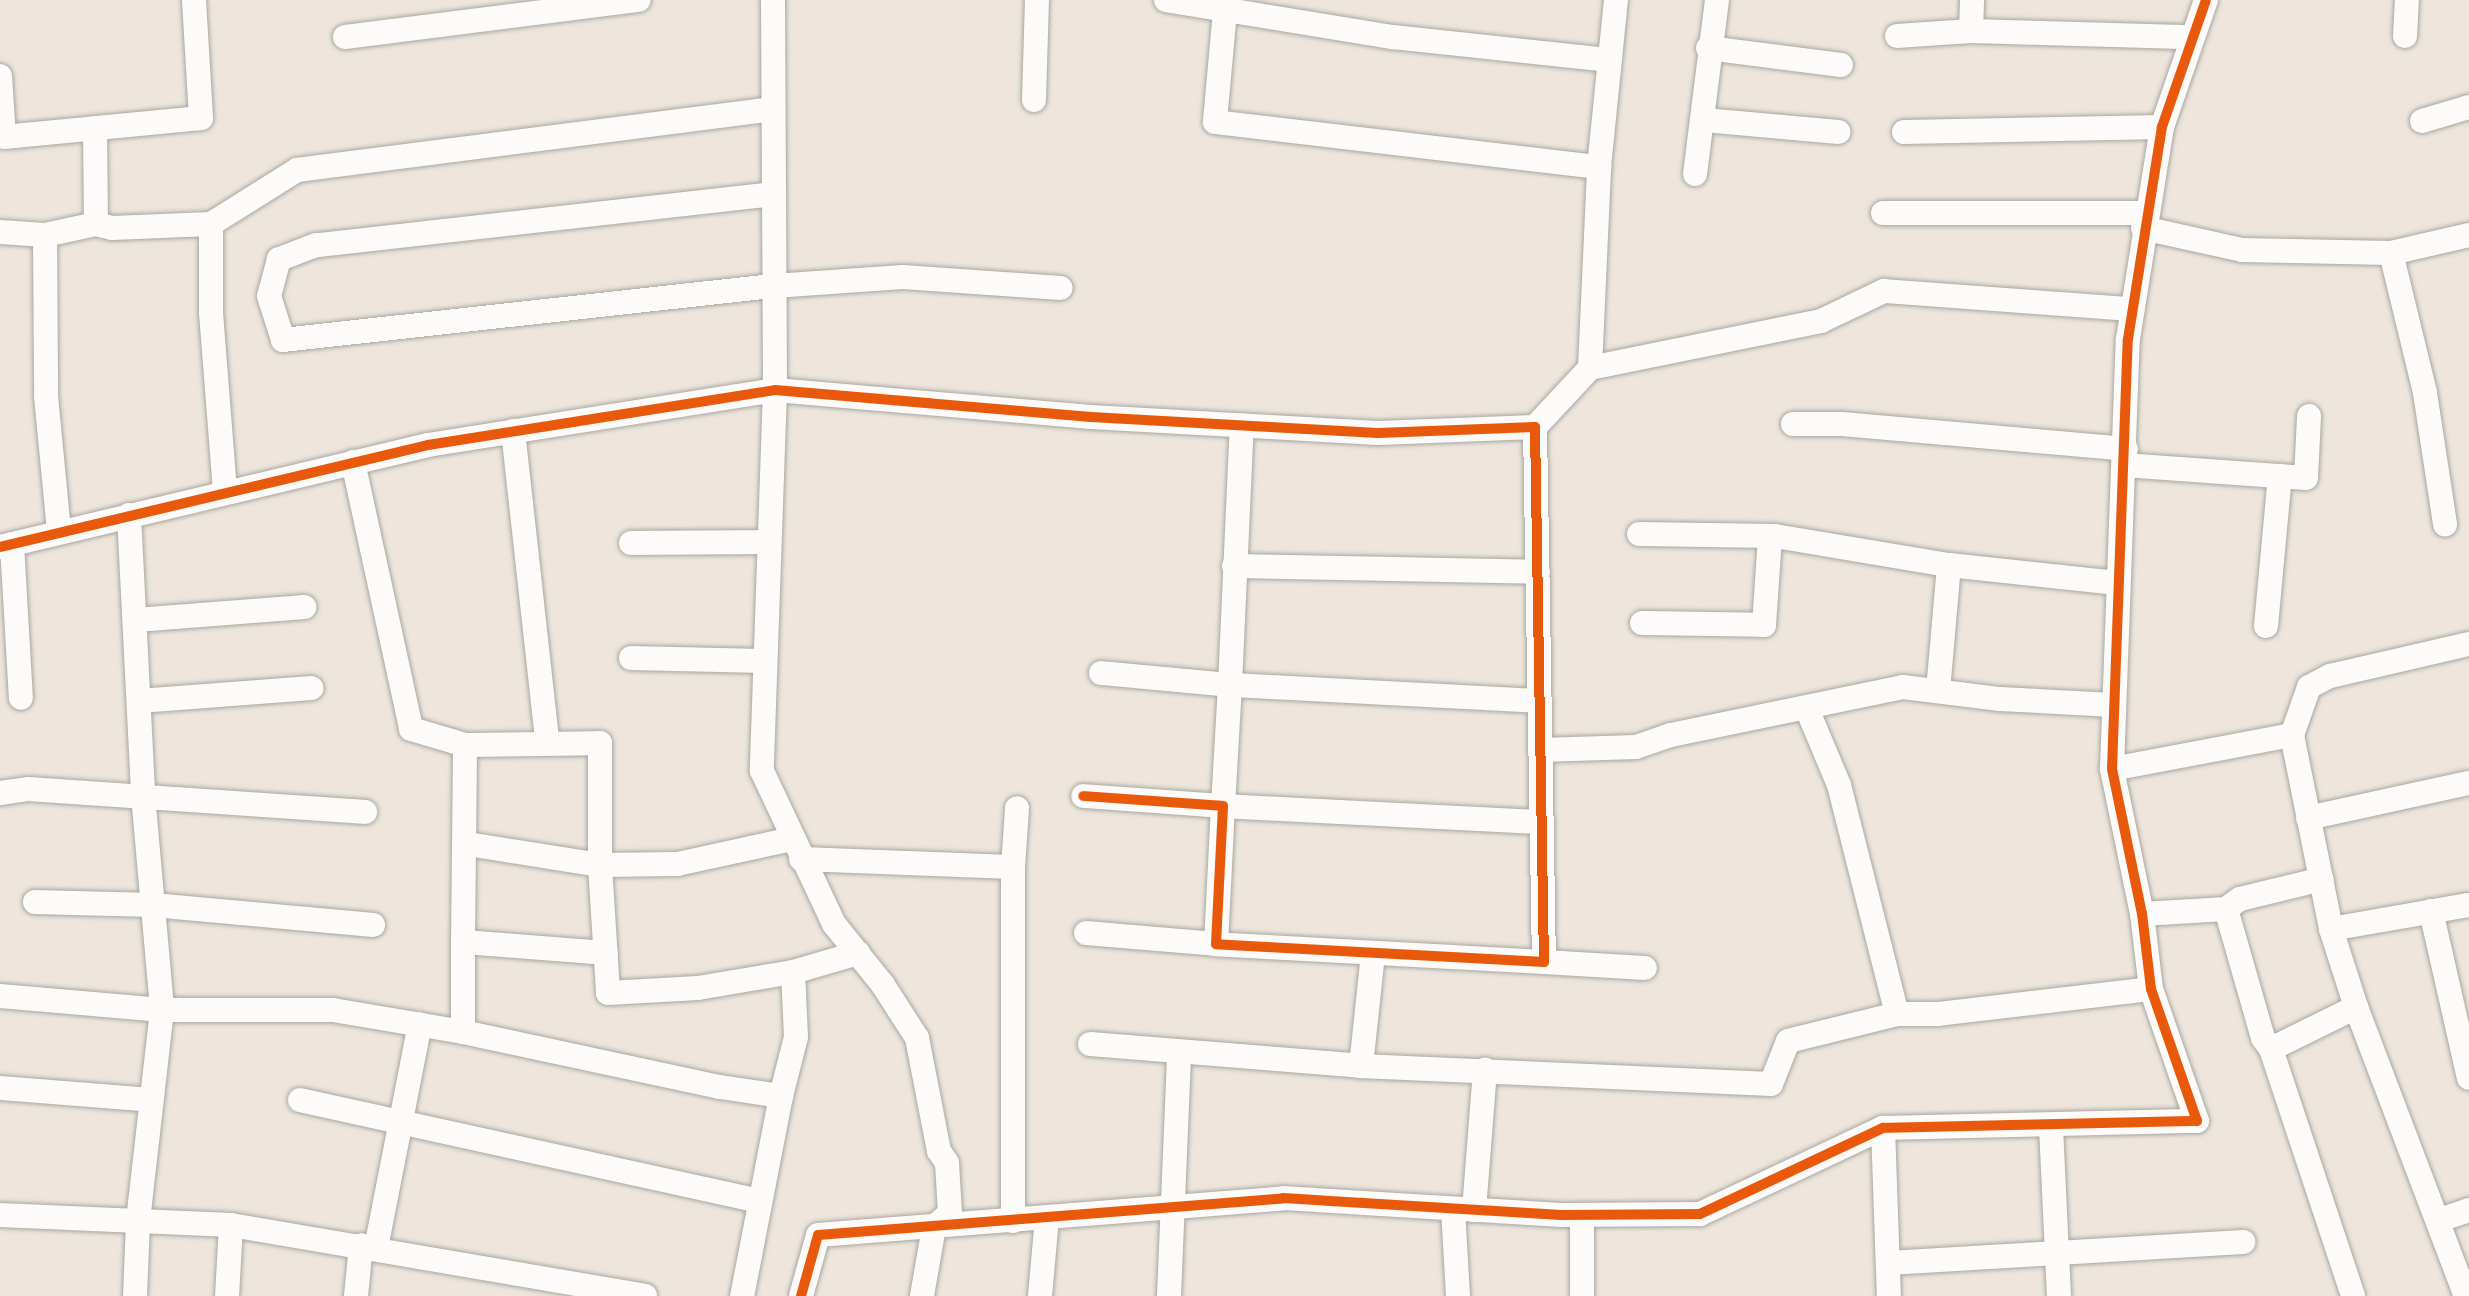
<!DOCTYPE html>
<style>
body{margin:0}
#map{position:relative;width:2469px;height:1296px;overflow:hidden;background:#eee6dd;font-family:"Comic Neue",sans-serif}
div>[style]{position:absolute}
.roads{filter:drop-shadow(0 0 2px #a8a7a1) drop-shadow(0 0 2px #a8a7a1)}
.minor>*{height:24px;margin:-12px;padding:0 12px;transform-origin:12px;border-radius:12px;background:#fcfbfa}
.cycleway>*{height:10px;margin:-5px;padding:0 5px;transform-origin:5px;border-radius:5px;background:#e8590c}
span{translate:-50% -50%;white-space:nowrap;text-align:center;line-height:1.15;-webkit-text-stroke:5px #f6f6f2;paint-order:stroke}
</style>
<div id="map">
<div class="roads">
<div class="minor">
<div style="left:773px;top:0;width:390px;rotate:89.7deg"></div>
<div style="left:775px;top:390px;width:381px;rotate:92deg"></div>
<div style="left:762px;top:771px;width:169px;rotate:64.8deg"></div>
<div style="left:834px;top:924px;width:78px;rotate:51.2deg"></div>
<div style="left:883px;top:985px;width:63px;rotate:57.3deg"></div>
<div style="left:917px;top:1038px;width:115px;rotate:79deg"></div>
<div style="left:939px;top:1151px;width:14px;rotate:56deg"></div>
<div style="left:947px;top:1163px;width:50px;rotate:86.6deg"></div>
<div style="left:950px;top:1213px;width:21px;rotate:139deg"></div>
<div style="left:934px;top:1227px;width:70px;rotate:99.9deg"></div>
<div style="left:1166px;top:0;width:230px;rotate:9.3deg"></div>
<div style="left:1393px;top:37px;width:218px;rotate:6.1deg"></div>
<div style="left:1226px;top:0;width:122px;rotate:95.2deg"></div>
<div style="left:1215px;top:122px;width:387px;rotate:6.7deg"></div>
<div style="left:1971px;top:31px;width:221px;rotate:1.6deg"></div>
<div style="left:1897px;top:36px;width:74px;rotate:-3.9deg"></div>
<div style="left:1971px;top:31px;width:31px;rotate:-88deg"></div>
<div style="left:2405px;top:36px;width:36px;rotate:-87deg"></div>
<div style="left:345px;top:37px;width:296px;rotate:-7.2deg"></div>
<div style="left:1708px;top:48px;width:134px;rotate:7.3deg"></div>
<div style="left:0;top:76px;width:61px;rotate:86.2deg"></div>
<div style="left:4px;top:137px;width:198px;rotate:-5.5deg"></div>
<div style="left:201px;top:118px;width:118px;rotate:-93.4deg"></div>
<div style="left:1034px;top:100px;width:100px;rotate:-88.3deg"></div>
<div style="left:1704px;top:120px;width:135px;rotate:5.1deg"></div>
<div style="left:2422px;top:121px;width:49px;rotate:-16.6deg"></div>
<div style="left:95px;top:128px;width:96px;rotate:89.4deg"></div>
<div style="left:1904px;top:132px;width:258px;rotate:-1.1deg"></div>
<div style="left:1695px;top:174px;width:175px;rotate:-82.8deg"></div>
<div style="left:774px;top:194px;width:461px;rotate:173.6deg"></div>
<div style="left:316px;top:245px;width:40px;rotate:159deg"></div>
<div style="left:279px;top:259px;width:38px;rotate:105deg"></div>
<div style="left:269px;top:296px;width:46px;rotate:72.3deg"></div>
<div style="left:283px;top:340px;width:494px;rotate:-6.3deg"></div>
<div style="left:774px;top:286px;width:129px;rotate:-4deg"></div>
<div style="left:903px;top:277px;width:158px;rotate:4deg"></div>
<div style="left:1883px;top:213px;width:262px"></div>
<div style="left:211px;top:224px;width:89px;rotate:90deg"></div>
<div style="left:211px;top:313px;width:180px;rotate:85.5deg"></div>
<div style="left:2143px;top:228px;width:101px;rotate:12.5deg"></div>
<div style="left:2242px;top:250px;width:149px;rotate:1.2deg"></div>
<div style="left:2391px;top:253px;width:80px;rotate:-13deg"></div>
<div style="left:0;top:232px;width:45px;rotate:3.8deg"></div>
<div style="left:45px;top:235px;width:52px;rotate:-12.2deg"></div>
<div style="left:96px;top:224px;width:16px;rotate:14deg"></div>
<div style="left:112px;top:228px;width:99px;rotate:-2.3deg"></div>
<div style="left:211px;top:224px;width:102px;rotate:-32.1deg"></div>
<div style="left:297px;top:170px;width:480px;rotate:-7.3deg"></div>
<div style="left:45px;top:235px;width:161px;rotate:89.6deg"></div>
<div style="left:46px;top:396px;width:137px;rotate:84.5deg"></div>
<div style="left:2391px;top:253px;width:144px;rotate:76.3deg"></div>
<div style="left:2425px;top:393px;width:133px;rotate:81.3deg"></div>
<div style="left:1590px;top:368px;width:201px;rotate:-87.4deg"></div>
<div style="left:1599px;top:167px;width:168px;rotate:-84.2deg"></div>
<div style="left:1793px;top:424px;width:49px"></div>
<div style="left:1842px;top:424px;width:285px;rotate:5deg"></div>
<div style="left:1535px;top:427px;width:81px;rotate:-47deg"></div>
<div style="left:1590px;top:368px;width:236px;rotate:-11.5deg"></div>
<div style="left:1821px;top:321px;width:70px;rotate:-25.5deg"></div>
<div style="left:1884px;top:291px;width:249px;rotate:4.2deg"></div>
<div style="left:513px;top:431px;width:312px;rotate:83.7deg"></div>
<div style="left:353px;top:462px;width:273px;rotate:77.7deg"></div>
<div style="left:411px;top:729px;width:56px;rotate:16.5deg"></div>
<div style="left:2124px;top:465px;width:182px;rotate:4.1deg"></div>
<div style="left:2306px;top:478px;width:62px;rotate:-87.2deg"></div>
<div style="left:129px;top:515px;width:280px;rotate:87.1deg"></div>
<div style="left:143px;top:795px;width:216px;rotate:84.9deg"></div>
<div style="left:162px;top:1010px;width:171px"></div>
<div style="left:333px;top:1010px;width:132px;rotate:9.6deg"></div>
<div style="left:463px;top:1032px;width:90px;rotate:-90deg"></div>
<div style="left:463px;top:942px;width:143px;rotate:4.4deg"></div>
<div style="left:1639px;top:534px;width:136px;rotate:0.8deg"></div>
<div style="left:1775px;top:536px;width:176px;rotate:9.5deg"></div>
<div style="left:1949px;top:565px;width:169px;rotate:6.1deg"></div>
<div style="left:631px;top:543px;width:137px;rotate:-0.4deg"></div>
<div style="left:12px;top:544px;width:154px;rotate:86.7deg"></div>
<div style="left:0;top:547px;width:440px;rotate:-13.4deg"></div>
<div style="left:428px;top:445px;width:351px;rotate:-9deg"></div>
<div style="left:775px;top:390px;width:317px;rotate:4.9deg"></div>
<div style="left:1091px;top:417px;width:287px;rotate:3.2deg"></div>
<div style="left:1378px;top:433px;width:157px;rotate:-2.2deg"></div>
<div style="left:1535px;top:427px;width:535px;rotate:89.04deg"></div>
<div style="left:1544px;top:962px;width:328px;rotate:-176.9deg"></div>
<div style="left:1216px;top:944px;width:138px;rotate:-87.1deg"></div>
<div style="left:1223px;top:806px;width:140px;rotate:-175.9deg"></div>
<div style="left:1234px;top:566px;width:304px;rotate:1.1deg"></div>
<div style="left:136px;top:620px;width:169px;rotate:-4.4deg"></div>
<div style="left:1642px;top:623px;width:122px;rotate:0.9deg"></div>
<div style="left:1764px;top:625px;width:89px;rotate:-86.1deg"></div>
<div style="left:2266px;top:626px;width:151px;rotate:-84.7deg"></div>
<div style="left:631px;top:658px;width:132px;rotate:1.3deg"></div>
<div style="left:1101px;top:673px;width:130px;rotate:5.3deg"></div>
<div style="left:1230px;top:685px;width:260px;rotate:-87.4deg"></div>
<div style="left:1938px;top:691px;width:126px;rotate:-85deg"></div>
<div style="left:139px;top:701px;width:173px;rotate:-4.3deg"></div>
<div style="left:1540px;top:701px;width:310px;rotate:-177deg"></div>
<div style="left:1230px;top:685px;width:121px;rotate:93.3deg"></div>
<div style="left:1223px;top:806px;width:318px;rotate:2.9deg"></div>
<div style="left:1807px;top:709px;width:82px;rotate:67.2deg"></div>
<div style="left:1839px;top:785px;width:236px;rotate:75.8deg"></div>
<div style="left:2292px;top:735px;width:51px;rotate:-70.5deg"></div>
<div style="left:2309px;top:687px;width:24px;rotate:-28deg"></div>
<div style="left:2330px;top:676px;width:143px;rotate:-13deg"></div>
<div style="left:1541px;top:750px;width:95px;rotate:-1.8deg"></div>
<div style="left:1636px;top:747px;width:37px;rotate:-19deg"></div>
<div style="left:1671px;top:735px;width:237px;rotate:-11.7deg"></div>
<div style="left:1903px;top:687px;width:98px;rotate:7.1deg"></div>
<div style="left:2000px;top:699px;width:113px;rotate:3deg"></div>
<div style="left:2112px;top:769px;width:183px;rotate:-10.7deg"></div>
<div style="left:2292px;top:735px;width:198px;rotate:78.6deg"></div>
<div style="left:2331px;top:929px;width:82px;rotate:72.2deg"></div>
<div style="left:2356px;top:1007px;width:309px;rotate:69.2deg"></div>
<div style="left:0;top:793px;width:29px;rotate:-8deg"></div>
<div style="left:29px;top:789px;width:337px;rotate:3.9deg"></div>
<div style="left:2308px;top:818px;width:165px;rotate:-12.3deg"></div>
<div style="left:792px;top:839px;width:118px;rotate:167.7deg"></div>
<div style="left:677px;top:864px;width:77px;rotate:179.3deg"></div>
<div style="left:600px;top:865px;width:128px;rotate:86.4deg"></div>
<div style="left:608px;top:993px;width:90px;rotate:-3.2deg"></div>
<div style="left:698px;top:988px;width:96px;rotate:-9.6deg"></div>
<div style="left:793px;top:972px;width:68px;rotate:-16.3deg"></div>
<div style="left:801px;top:859px;width:212px;rotate:2.2deg"></div>
<div style="left:1013px;top:867px;width:354px;rotate:90deg"></div>
<div style="left:1013px;top:867px;width:59px;rotate:-86.1deg"></div>
<div style="left:35px;top:902px;width:118px;rotate:1.5deg"></div>
<div style="left:153px;top:905px;width:221px;rotate:5.2deg"></div>
<div style="left:2226px;top:909px;width:134px;rotate:74deg"></div>
<div style="left:2263px;top:1038px;width:14px;rotate:54deg"></div>
<div style="left:2271px;top:1049px;width:260px;rotate:71.6deg"></div>
<div style="left:2431px;top:911px;width:171px;rotate:77.2deg"></div>
<div style="left:2142px;top:914px;width:84px;rotate:-3.4deg"></div>
<div style="left:2226px;top:909px;width:17px;rotate:-36deg"></div>
<div style="left:2240px;top:899px;width:84px;rotate:-13.7deg"></div>
<div style="left:2331px;top:929px;width:140px;rotate:-9.9deg"></div>
<div style="left:1086px;top:933px;width:130px;rotate:4.8deg"></div>
<div style="left:463px;top:942px;width:197px;rotate:-89.4deg"></div>
<div style="left:465px;top:745px;width:135px;rotate:-0.8deg"></div>
<div style="left:600px;top:743px;width:122px;rotate:90deg"></div>
<div style="left:600px;top:865px;width:135px;rotate:-171deg"></div>
<div style="left:1544px;top:962px;width:101px;rotate:3.4deg"></div>
<div style="left:0;top:996px;width:163px;rotate:4.9deg"></div>
<div style="left:162px;top:1010px;width:213px;rotate:96.5deg"></div>
<div style="left:138px;top:1222px;width:74px;rotate:92.3deg"></div>
<div style="left:463px;top:1032px;width:263px;rotate:12.1deg"></div>
<div style="left:720px;top:1087px;width:62px;rotate:8.4deg"></div>
<div style="left:781px;top:1096px;width:204px;rotate:101deg"></div>
<div style="left:1090px;top:1044px;width:272px;rotate:4.6deg"></div>
<div style="left:1361px;top:1066px;width:410px;rotate:2.5deg"></div>
<div style="left:1771px;top:1084px;width:46px;rotate:-68.4deg"></div>
<div style="left:1788px;top:1041px;width:112px;rotate:-13.9deg"></div>
<div style="left:1897px;top:1014px;width:41px"></div>
<div style="left:1938px;top:1014px;width:214px;rotate:-6.7deg"></div>
<div style="left:2271px;top:1049px;width:95px;rotate:-26.3deg"></div>
<div style="left:1361px;top:1066px;width:113px;rotate:-83.9deg"></div>
<div style="left:0;top:1088px;width:152px;rotate:4.5deg"></div>
<div style="left:781px;top:1096px;width:61px;rotate:-75.7deg"></div>
<div style="left:796px;top:1037px;width:65px;rotate:-92.6deg"></div>
<div style="left:300px;top:1100px;width:470px;rotate:12.4deg"></div>
<div style="left:2051px;top:1127px;width:169px;rotate:87.3deg"></div>
<div style="left:1883px;top:1128px;width:168px;rotate:88deg"></div>
<div style="left:1453px;top:1209px;width:87px;rotate:86.7deg"></div>
<div style="left:1474px;top:1210px;width:141px;rotate:-85.5deg"></div>
<div style="left:0;top:1215px;width:231px;rotate:2.5deg"></div>
<div style="left:231px;top:1225px;width:71px;rotate:93.2deg"></div>
<div style="left:2440px;top:1220px;width:31px;rotate:-19deg"></div>
<div style="left:231px;top:1225px;width:420px;rotate:9.7deg"></div>
<div style="left:376px;top:1248px;width:228px;rotate:-78.9deg"></div>
<div style="left:1888px;top:1263px;width:356px;rotate:-3.4deg"></div>
<div style="left:356px;top:1296px;width:51px;rotate:-84.4deg"></div>
<div style="left:801px;top:1296px;width:63px;rotate:-74.4deg"></div>
<div style="left:818px;top:1235px;width:466px;rotate:-4.5deg"></div>
<div style="left:1283px;top:1198px;width:279px;rotate:3.5deg"></div>
<div style="left:1561px;top:1215px;width:139px;rotate:-0.4deg"></div>
<div style="left:1700px;top:1214px;width:202px;rotate:-25.2deg"></div>
<div style="left:1883px;top:1128px;width:314px;rotate:-1.3deg"></div>
<div style="left:2197px;top:1121px;width:140px;rotate:-109.2deg"></div>
<div style="left:2151px;top:989px;width:76px;rotate:-96.8deg"></div>
<div style="left:2142px;top:914px;width:148px;rotate:-101.7deg"></div>
<div style="left:2112px;top:769px;width:430px;rotate:-87.9deg"></div>
<div style="left:2128px;top:339px;width:215px;rotate:-80.9deg"></div>
<div style="left:2162px;top:127px;width:134px;rotate:-70.9deg"></div>
<div style="left:1040px;top:1296px;width:78px;rotate:-84.9deg"></div>
<div style="left:1169px;top:1296px;width:243px;rotate:-87.6deg"></div>
<div style="left:1582px;top:1296px;width:81px;rotate:-90deg"></div>
</div>
</div>
<div class="cycleway">
<div style="left:0;top:547px;width:440px;rotate:-13.4deg"></div>
<div style="left:428px;top:445px;width:351px;rotate:-9deg"></div>
<div style="left:775px;top:390px;width:317px;rotate:4.9deg"></div>
<div style="left:1091px;top:417px;width:287px;rotate:3.2deg"></div>
<div style="left:1378px;top:433px;width:157px;rotate:-2.2deg"></div>
<div style="left:1535px;top:427px;width:535px;rotate:89.04deg"></div>
<div style="left:1544px;top:962px;width:328px;rotate:-176.9deg"></div>
<div style="left:1216px;top:944px;width:138px;rotate:-87.1deg"></div>
<div style="left:1223px;top:806px;width:140px;rotate:-175.9deg"></div>
<div style="left:801px;top:1296px;width:63px;rotate:-74.4deg"></div>
<div style="left:818px;top:1235px;width:466px;rotate:-4.5deg"></div>
<div style="left:1283px;top:1198px;width:279px;rotate:3.5deg"></div>
<div style="left:1561px;top:1215px;width:139px;rotate:-0.4deg"></div>
<div style="left:1700px;top:1214px;width:202px;rotate:-25.2deg"></div>
<div style="left:1883px;top:1128px;width:314px;rotate:-1.3deg"></div>
<div style="left:2197px;top:1121px;width:140px;rotate:-109.2deg"></div>
<div style="left:2151px;top:989px;width:76px;rotate:-96.8deg"></div>
<div style="left:2142px;top:914px;width:148px;rotate:-101.7deg"></div>
<div style="left:2112px;top:769px;width:430px;rotate:-87.9deg"></div>
<div style="left:2128px;top:339px;width:215px;rotate:-80.9deg"></div>
<div style="left:2162px;top:127px;width:134px;rotate:-70.9deg"></div>
</div>
</div>
